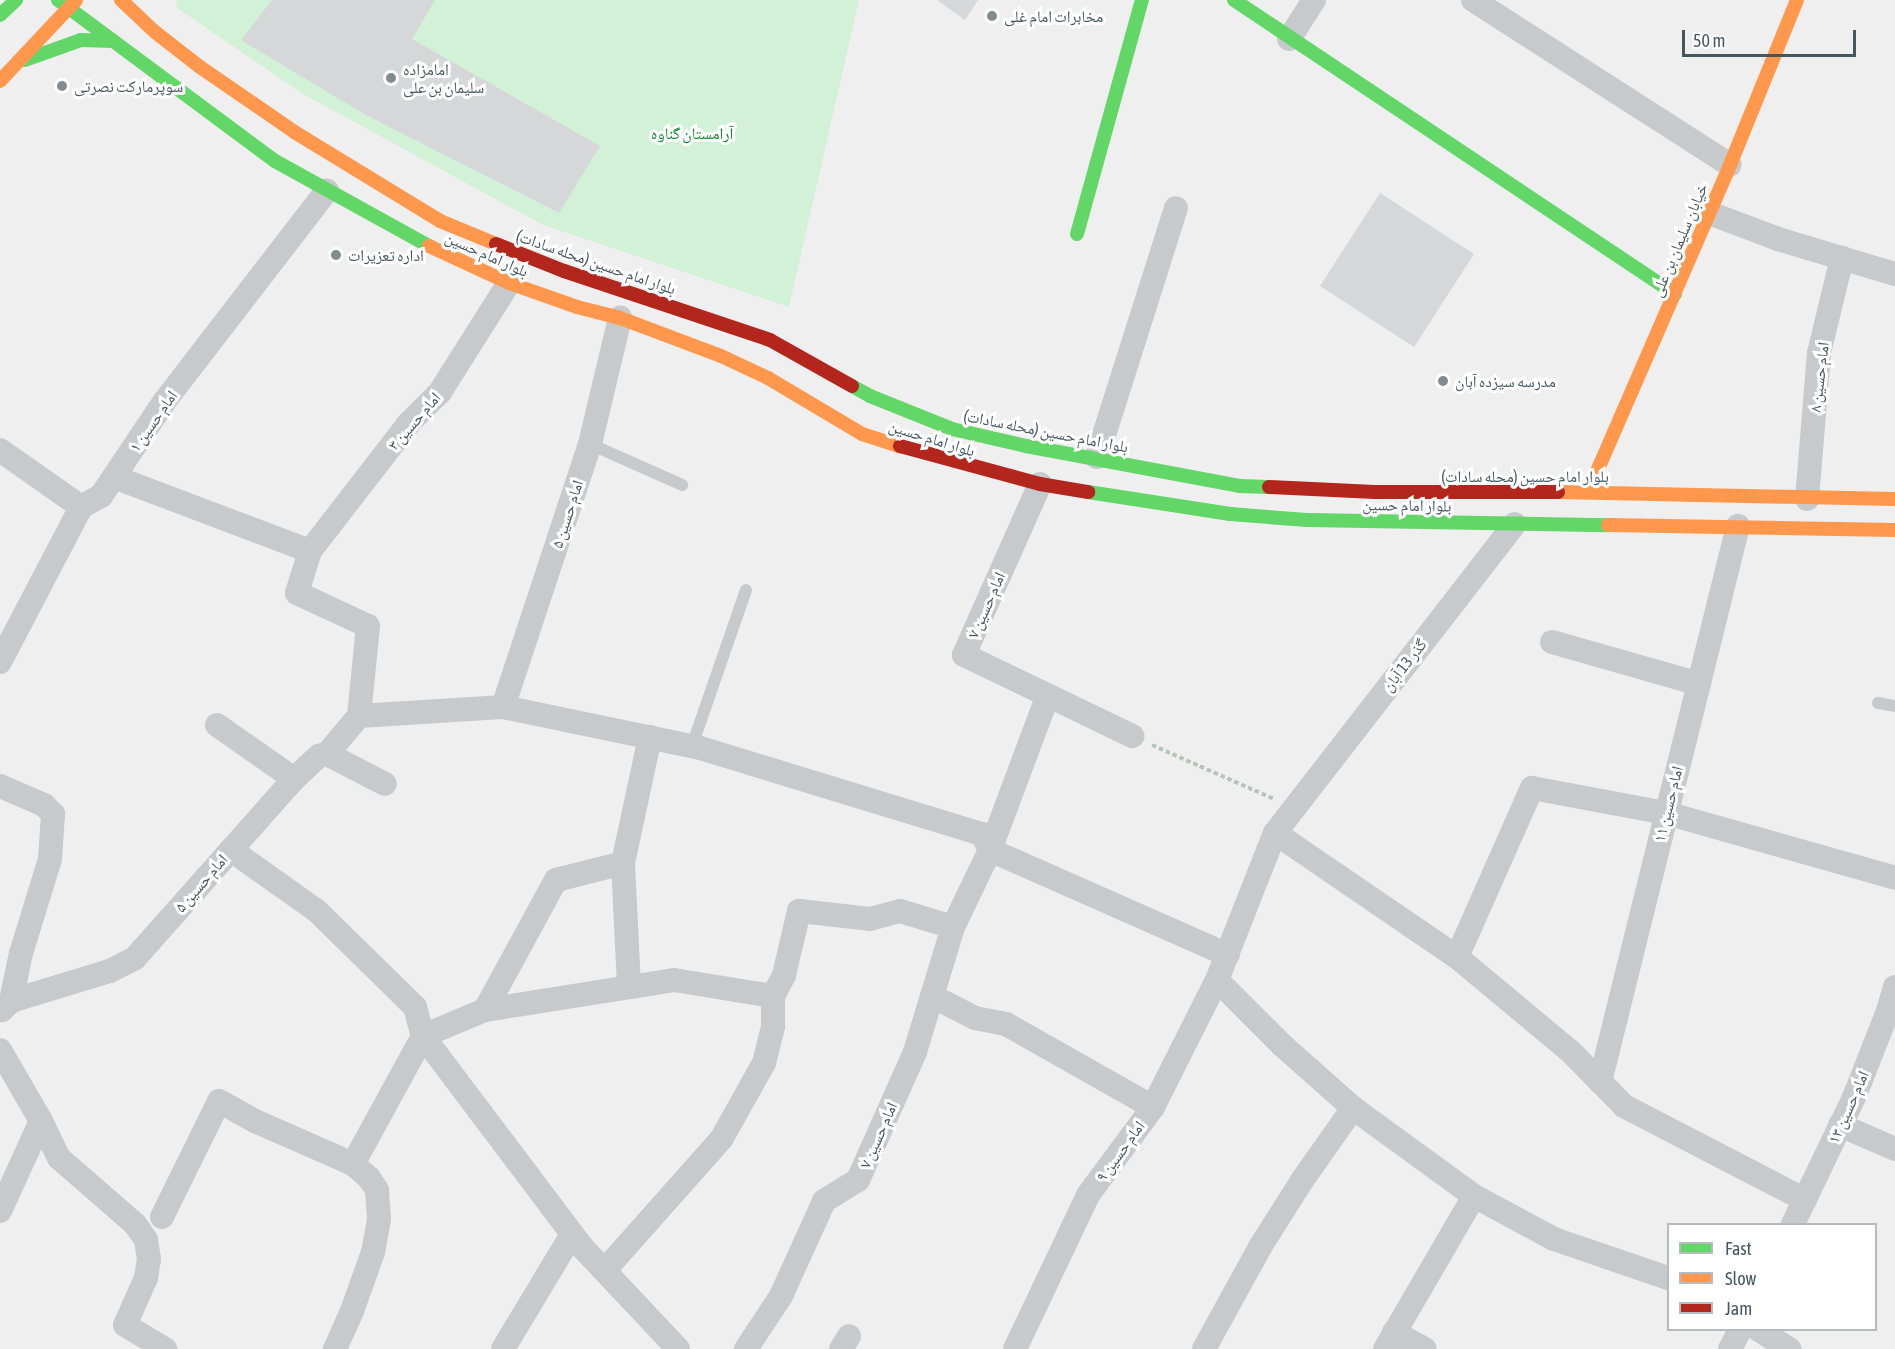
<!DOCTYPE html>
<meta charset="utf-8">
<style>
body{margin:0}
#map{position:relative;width:1895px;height:1349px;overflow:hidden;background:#f0efef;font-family:"Asap Condensed","Noto Naskh Arabic",sans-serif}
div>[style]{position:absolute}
.green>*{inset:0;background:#d2f1d7}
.building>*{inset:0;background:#d6d7d8}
.path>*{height:4px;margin-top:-2px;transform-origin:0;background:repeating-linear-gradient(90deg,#b5c4bc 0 4.5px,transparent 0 7.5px)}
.lane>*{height:12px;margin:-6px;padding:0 6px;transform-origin:6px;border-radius:6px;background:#c7cacc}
.street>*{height:24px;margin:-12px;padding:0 12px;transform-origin:12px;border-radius:12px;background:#c7cacc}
.fast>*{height:14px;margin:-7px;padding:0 7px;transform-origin:7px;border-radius:7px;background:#63d668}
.slow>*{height:14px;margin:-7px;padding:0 7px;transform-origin:7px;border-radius:7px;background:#ff974d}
.jam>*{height:14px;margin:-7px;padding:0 7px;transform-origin:7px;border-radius:7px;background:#b3261e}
.dots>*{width:16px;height:16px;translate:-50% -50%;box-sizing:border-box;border:3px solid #fff;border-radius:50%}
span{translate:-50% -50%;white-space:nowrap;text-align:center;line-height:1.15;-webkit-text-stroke:6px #fff;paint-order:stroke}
.poi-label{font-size:16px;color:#45575e}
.left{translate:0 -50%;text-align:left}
.park-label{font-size:16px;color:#0f8632}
.street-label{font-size:16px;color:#45575e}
.legend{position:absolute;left:1667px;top:1223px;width:210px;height:108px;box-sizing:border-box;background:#fff;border:2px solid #b5bcbf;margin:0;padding:8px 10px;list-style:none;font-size:18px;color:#45575e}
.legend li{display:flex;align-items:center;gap:12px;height:30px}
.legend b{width:30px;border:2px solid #b5bcbf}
.scale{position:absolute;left:1682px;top:30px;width:174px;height:27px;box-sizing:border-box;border:3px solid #45575e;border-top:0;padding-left:8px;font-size:18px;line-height:21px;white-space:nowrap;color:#45575e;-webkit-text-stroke:4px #fff;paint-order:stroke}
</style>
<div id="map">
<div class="green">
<div style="clip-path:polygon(176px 0,859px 0,789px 307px,543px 225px,303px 94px,177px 8px)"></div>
</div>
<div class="building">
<div style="clip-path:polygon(272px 0,435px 0,412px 39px,600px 146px,559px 213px,366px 115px,241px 40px)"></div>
<div style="clip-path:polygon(937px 0,978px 0,965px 20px)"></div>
<div style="clip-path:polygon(1380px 193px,1474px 254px,1414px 347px,1320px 286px)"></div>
</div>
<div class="path">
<div style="left:1152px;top:745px;width:133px;rotate:23.9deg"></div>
</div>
<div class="lane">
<div style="left:590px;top:444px;width:101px;rotate:24deg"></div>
<div style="left:1878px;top:703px;width:17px;rotate:10deg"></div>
<div style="left:692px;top:746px;width:165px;rotate:-70.9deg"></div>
</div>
<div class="street">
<div style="left:1473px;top:0;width:305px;rotate:32.7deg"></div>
<div style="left:1289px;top:39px;width:46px;rotate:-57.3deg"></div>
<div style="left:1709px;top:213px;width:74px;rotate:20.6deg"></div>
<div style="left:1778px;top:239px;width:122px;rotate:16.7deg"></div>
<div style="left:0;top:450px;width:99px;rotate:35.1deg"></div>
<div style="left:1097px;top:457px;width:261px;rotate:-72.4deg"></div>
<div style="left:114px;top:477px;width:210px;rotate:20.7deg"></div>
<div style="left:310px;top:551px;width:44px;rotate:107.2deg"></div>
<div style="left:297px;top:593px;width:78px;rotate:24.9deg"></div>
<div style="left:368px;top:626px;width:90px;rotate:95.7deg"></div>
<div style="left:359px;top:716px;width:144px;rotate:-3.6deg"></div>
<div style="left:503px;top:707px;width:198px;rotate:11.7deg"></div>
<div style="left:697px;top:747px;width:298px;rotate:17deg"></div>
<div style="left:982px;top:834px;width:18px;rotate:63deg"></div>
<div style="left:990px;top:850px;width:260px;rotate:23.8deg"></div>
<div style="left:1040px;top:484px;width:187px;rotate:114deg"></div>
<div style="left:964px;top:655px;width:187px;rotate:25.7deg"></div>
<div style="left:1807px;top:499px;width:146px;rotate:-85.3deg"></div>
<div style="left:1819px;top:353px;width:98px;rotate:-76.4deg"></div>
<div style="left:310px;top:551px;width:162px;rotate:-52.3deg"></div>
<div style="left:409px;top:423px;width:44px;rotate:-45deg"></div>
<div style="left:440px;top:392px;width:129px;rotate:-57.7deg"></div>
<div style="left:1552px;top:642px;width:153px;rotate:15.9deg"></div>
<div style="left:0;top:662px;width:175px;rotate:-62.4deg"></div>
<div style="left:81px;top:507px;width:23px;rotate:-29deg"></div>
<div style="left:101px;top:496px;width:113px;rotate:-56.2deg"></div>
<div style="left:164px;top:402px;width:267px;rotate:-52.4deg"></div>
<div style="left:503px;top:707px;width:277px;rotate:-71.7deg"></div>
<div style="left:590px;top:444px;width:130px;rotate:-76.6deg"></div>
<div style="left:217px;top:725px;width:94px;rotate:35deg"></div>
<div style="left:327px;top:754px;width:65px;rotate:27.3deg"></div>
<div style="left:0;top:786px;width:48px;rotate:23.4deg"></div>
<div style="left:44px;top:805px;width:13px;rotate:45deg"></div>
<div style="left:53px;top:814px;width:45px;rotate:93.8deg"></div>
<div style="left:50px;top:859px;width:98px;rotate:107.1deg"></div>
<div style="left:21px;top:953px;width:49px;rotate:101.8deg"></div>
<div style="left:11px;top:1001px;width:13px;rotate:135deg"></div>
<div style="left:1275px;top:833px;width:220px;rotate:34.3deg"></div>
<div style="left:1457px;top:957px;width:147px;rotate:39.8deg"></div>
<div style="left:1570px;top:1051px;width:77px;rotate:45.5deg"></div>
<div style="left:1624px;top:1106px;width:204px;rotate:27.4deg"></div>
<div style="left:231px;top:850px;width:105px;rotate:35.3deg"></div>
<div style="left:317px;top:911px;width:137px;rotate:44.4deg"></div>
<div style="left:415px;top:1007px;width:30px;rotate:75deg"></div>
<div style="left:423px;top:1036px;width:67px;rotate:-22.8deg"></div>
<div style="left:485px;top:1010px;width:191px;rotate:-9deg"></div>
<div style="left:674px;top:980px;width:100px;rotate:9.2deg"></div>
<div style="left:1457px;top:957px;width:185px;rotate:-66.1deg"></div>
<div style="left:1532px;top:788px;width:136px;rotate:10.6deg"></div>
<div style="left:1666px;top:813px;width:238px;rotate:15.8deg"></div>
<div style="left:1217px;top:980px;width:92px;rotate:45deg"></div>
<div style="left:1282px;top:1045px;width:95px;rotate:41.6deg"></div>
<div style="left:1353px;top:1108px;width:150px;rotate:36deg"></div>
<div style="left:1474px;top:1196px;width:91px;rotate:28.3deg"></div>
<div style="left:1554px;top:1239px;width:120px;rotate:18.9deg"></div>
<div style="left:629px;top:986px;width:123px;rotate:-92.8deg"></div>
<div style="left:623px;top:863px;width:129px;rotate:-77.9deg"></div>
<div style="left:932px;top:996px;width:48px;rotate:27.1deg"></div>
<div style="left:975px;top:1018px;width:32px;rotate:11deg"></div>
<div style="left:1006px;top:1024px;width:169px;rotate:29.5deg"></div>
<div style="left:11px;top:1001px;width:103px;rotate:-16.9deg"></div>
<div style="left:110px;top:971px;width:28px;rotate:-27deg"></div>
<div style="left:135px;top:958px;width:239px;rotate:-48.4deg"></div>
<div style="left:294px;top:779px;width:34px;rotate:-43deg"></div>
<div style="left:319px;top:756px;width:8px;rotate:-14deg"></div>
<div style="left:327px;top:754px;width:50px;rotate:-49.9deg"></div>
<div style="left:485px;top:1010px;width:148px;rotate:-61.4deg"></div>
<div style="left:556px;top:880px;width:69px;rotate:-14.2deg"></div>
<div style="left:0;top:1050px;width:82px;rotate:60deg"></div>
<div style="left:41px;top:1121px;width:41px;rotate:64.1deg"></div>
<div style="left:59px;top:1158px;width:101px;rotate:41deg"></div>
<div style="left:135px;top:1224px;width:19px;rotate:55deg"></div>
<div style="left:146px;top:1240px;width:19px;rotate:81deg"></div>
<div style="left:149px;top:1259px;width:19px;rotate:99deg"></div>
<div style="left:146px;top:1278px;width:51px;rotate:114.1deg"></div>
<div style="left:125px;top:1325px;width:47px;rotate:31deg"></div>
<div style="left:1600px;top:1082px;width:573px;rotate:-76.06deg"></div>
<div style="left:1840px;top:1125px;width:60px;rotate:23.6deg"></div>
<div style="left:353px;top:1164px;width:146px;rotate:-61.3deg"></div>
<div style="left:423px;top:1036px;width:264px;rotate:53deg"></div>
<div style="left:582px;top:1247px;width:140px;rotate:46.7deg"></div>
<div style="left:0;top:1211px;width:99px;rotate:-65.5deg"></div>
<div style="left:162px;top:1217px;width:129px;rotate:-63.8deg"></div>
<div style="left:219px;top:1101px;width:41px;rotate:29.1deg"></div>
<div style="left:255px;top:1121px;width:107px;rotate:23.7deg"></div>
<div style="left:353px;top:1164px;width:21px;rotate:41deg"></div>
<div style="left:369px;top:1178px;width:14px;rotate:56deg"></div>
<div style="left:377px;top:1190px;width:29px;rotate:86deg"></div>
<div style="left:379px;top:1219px;width:34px;rotate:100deg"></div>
<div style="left:373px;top:1252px;width:63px;rotate:109.6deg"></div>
<div style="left:352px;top:1311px;width:42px;rotate:114.1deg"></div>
<div style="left:1793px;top:1224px;width:143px;rotate:-64.3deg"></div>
<div style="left:1855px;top:1095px;width:90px;rotate:-68.6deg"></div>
<div style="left:1888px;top:1011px;width:25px;rotate:-74deg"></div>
<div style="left:605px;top:1270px;width:176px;rotate:-48.4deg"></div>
<div style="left:722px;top:1138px;width:86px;rotate:-60.8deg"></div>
<div style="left:764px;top:1063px;width:38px;rotate:-76deg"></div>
<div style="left:773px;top:1026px;width:30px;rotate:-90deg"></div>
<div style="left:773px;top:996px;width:24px;rotate:-62deg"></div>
<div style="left:784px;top:975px;width:66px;rotate:-76.8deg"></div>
<div style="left:799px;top:911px;width:71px;rotate:6.4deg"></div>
<div style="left:870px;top:919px;width:31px;rotate:-15deg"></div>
<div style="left:900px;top:911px;width:55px;rotate:16.8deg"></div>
<div style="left:1759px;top:1330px;width:36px;rotate:32deg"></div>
<div style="left:1394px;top:1332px;width:35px;rotate:29deg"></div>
<div style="left:503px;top:1349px;width:134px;rotate:-59deg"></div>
<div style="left:746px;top:1349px;width:64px;rotate:-56.6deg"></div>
<div style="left:781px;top:1296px;width:104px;rotate:-65.6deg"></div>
<div style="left:824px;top:1201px;width:40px;rotate:-32deg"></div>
<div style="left:858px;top:1180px;width:140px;rotate:-66deg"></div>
<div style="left:915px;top:1052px;width:131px;rotate:-73.1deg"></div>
<div style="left:953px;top:927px;width:85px;rotate:-64.3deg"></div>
<div style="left:990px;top:850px;width:165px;rotate:-69.5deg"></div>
<div style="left:841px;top:1349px;width:15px;rotate:-58deg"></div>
<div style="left:1015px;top:1349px;width:170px;rotate:-64.6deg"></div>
<div style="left:1088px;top:1195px;width:109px;rotate:-53.5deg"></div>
<div style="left:1153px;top:1107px;width:142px;rotate:-63.3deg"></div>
<div style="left:1217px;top:980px;width:158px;rotate:-68.5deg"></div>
<div style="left:1275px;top:833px;width:391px;rotate:-52.2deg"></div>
<div style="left:1204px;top:1349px;width:116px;rotate:-61.2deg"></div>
<div style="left:1260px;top:1247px;width:80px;rotate:-57.7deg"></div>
<div style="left:1303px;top:1179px;width:87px;rotate:-54.8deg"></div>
<div style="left:1385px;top:1349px;width:177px;rotate:-59.8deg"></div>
<div style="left:1730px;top:1349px;width:21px;rotate:-62deg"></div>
</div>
<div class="fast">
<div style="left:58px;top:0;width:270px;rotate:36.6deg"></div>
<div style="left:275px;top:161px;width:176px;rotate:28.9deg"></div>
<div style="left:1234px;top:0;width:530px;rotate:33.69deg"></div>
<div style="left:0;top:15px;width:22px;rotate:-43deg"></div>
<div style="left:25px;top:60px;width:59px;rotate:-19.7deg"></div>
<div style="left:81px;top:40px;width:32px;rotate:2deg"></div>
<div style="left:1077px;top:234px;width:243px;rotate:-74.5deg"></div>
<div style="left:852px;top:386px;width:21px;rotate:29deg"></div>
<div style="left:870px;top:396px;width:88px;rotate:21.9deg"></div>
<div style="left:952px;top:429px;width:76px;rotate:12.9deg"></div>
<div style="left:1026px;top:446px;width:217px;rotate:10.6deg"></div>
<div style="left:1239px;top:486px;width:30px;rotate:2deg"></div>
<div style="left:1088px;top:492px;width:144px;rotate:8.8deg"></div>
<div style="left:1230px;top:514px;width:77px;rotate:4.5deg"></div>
<div style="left:1307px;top:520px;width:301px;rotate:1deg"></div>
</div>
<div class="slow">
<div style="left:121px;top:0;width:47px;rotate:43.3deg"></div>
<div style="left:155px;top:32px;width:57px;rotate:37.9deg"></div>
<div style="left:200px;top:67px;width:116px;rotate:34.5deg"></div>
<div style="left:296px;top:133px;width:169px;rotate:31.4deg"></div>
<div style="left:440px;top:221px;width:61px;rotate:22.3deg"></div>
<div style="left:0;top:81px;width:111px;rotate:-46.8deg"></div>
<div style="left:429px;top:246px;width:88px;rotate:24.8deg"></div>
<div style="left:509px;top:283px;width:72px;rotate:19.4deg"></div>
<div style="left:577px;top:307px;width:44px;rotate:14.3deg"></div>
<div style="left:620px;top:318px;width:108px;rotate:20.6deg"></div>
<div style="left:721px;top:356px;width:52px;rotate:25.1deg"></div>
<div style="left:768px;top:378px;width:109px;rotate:30.8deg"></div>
<div style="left:862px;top:434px;width:40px;rotate:18deg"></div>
<div style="left:1558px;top:492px;width:337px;rotate:1.2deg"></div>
<div style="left:1588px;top:492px;width:357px;rotate:-66.5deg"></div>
<div style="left:1730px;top:165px;width:178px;rotate:-67.9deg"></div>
<div style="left:1608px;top:525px;width:287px;rotate:1deg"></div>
</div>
<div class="jam">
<div style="left:496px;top:244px;width:73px;rotate:21.7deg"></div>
<div style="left:564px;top:271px;width:217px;rotate:18.5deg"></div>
<div style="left:770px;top:340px;width:94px;rotate:29.3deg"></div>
<div style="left:900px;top:446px;width:145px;rotate:15.2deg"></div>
<div style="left:1040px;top:484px;width:49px;rotate:9.5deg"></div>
<div style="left:1269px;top:487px;width:106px;rotate:2.7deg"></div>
<div style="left:1375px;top:492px;width:183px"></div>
</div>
<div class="dots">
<div style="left:992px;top:16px;background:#818c91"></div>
<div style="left:391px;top:78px;background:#818c91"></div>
<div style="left:62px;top:86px;background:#818c91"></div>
<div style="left:336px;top:255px;background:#818c91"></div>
<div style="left:1443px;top:381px;background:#818c91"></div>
</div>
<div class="poi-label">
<span class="left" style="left:1004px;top:16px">مخابرات امام غلی</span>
<span class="left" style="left:403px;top:78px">امامزاده<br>سلیمان بن علی</span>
<span class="left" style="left:74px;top:86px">سوپرمارکت نصرتی</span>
<span class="left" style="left:348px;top:255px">اداره تعزیرات</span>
<span class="left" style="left:1455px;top:381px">مدرسه سیزده آبان</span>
</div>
<div class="park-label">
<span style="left:692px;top:133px">آرامستان گناوه</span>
</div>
<div class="street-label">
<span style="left:1679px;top:240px;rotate:-67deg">خیابان سلیمان بن علی</span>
<span style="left:487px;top:254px;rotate:24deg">بلوار امام حسین</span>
<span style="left:596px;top:262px;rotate:19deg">بلوار امام حسین (محله سادات)</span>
<span style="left:1819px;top:377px;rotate:-83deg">امام حسین ۸</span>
<span style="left:153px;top:421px;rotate:-55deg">امام حسین ۱</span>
<span style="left:414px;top:421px;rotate:-49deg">امام حسین ۳</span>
<span style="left:1046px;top:431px;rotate:11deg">بلوار امام حسین (محله سادات)</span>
<span style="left:932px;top:438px;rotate:17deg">بلوار امام حسین</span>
<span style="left:1525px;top:476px">بلوار امام حسین (محله سادات)</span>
<span style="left:1407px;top:505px;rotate:1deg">بلوار امام حسین</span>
<span style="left:567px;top:514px;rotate:-72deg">امام حسین ۵</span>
<span style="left:986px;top:605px;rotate:-66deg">امام حسین ۷</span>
<span style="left:1404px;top:665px;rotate:-52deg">گذر 13 آبان</span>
<span style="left:1668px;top:804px;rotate:-76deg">امام حسین ۱۱</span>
<span style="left:201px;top:883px;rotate:-49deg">امام حسین ۵</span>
<span style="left:1848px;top:1107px;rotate:-66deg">امام حسین ۱۳</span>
<span style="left:878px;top:1135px;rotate:-66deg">امام حسین ۷</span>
<span style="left:1120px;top:1151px;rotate:-54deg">امام حسین ۹</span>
</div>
<ul class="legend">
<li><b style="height:8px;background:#63d668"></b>Fast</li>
<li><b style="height:8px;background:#ff974d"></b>Slow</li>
<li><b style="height:8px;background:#b3261e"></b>Jam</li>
</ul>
<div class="scale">50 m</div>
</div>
